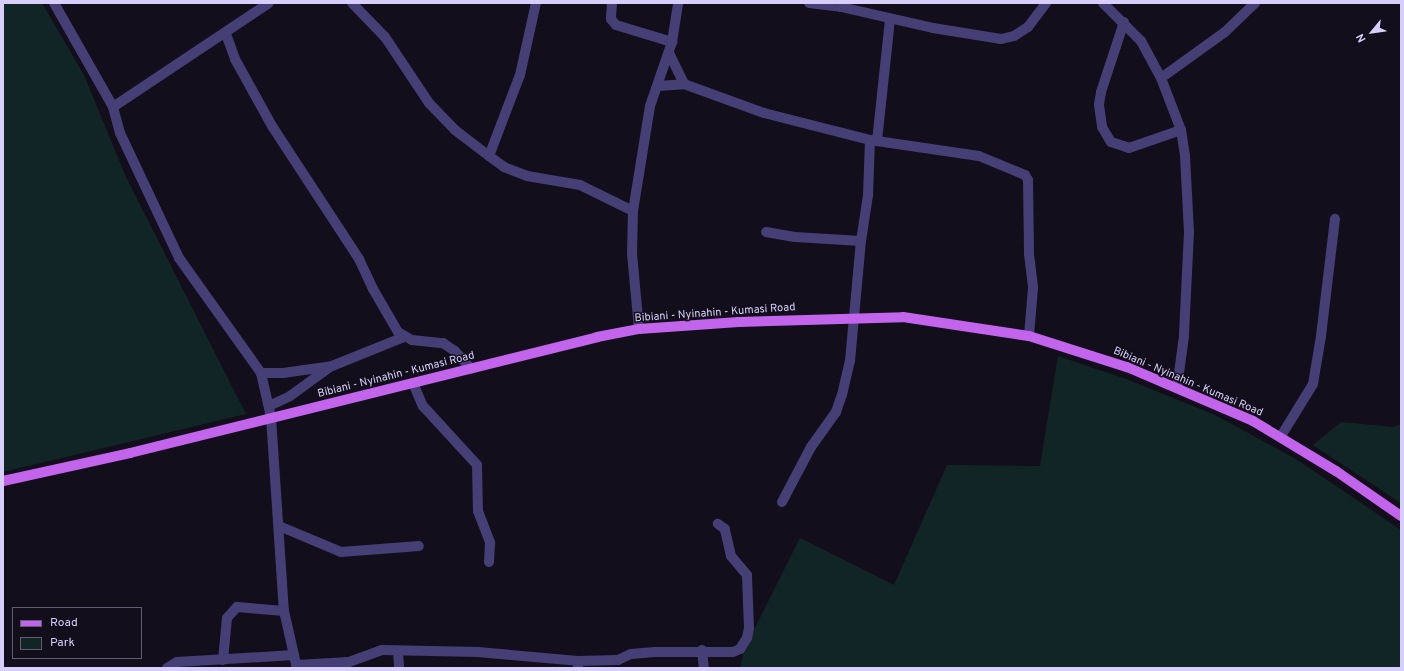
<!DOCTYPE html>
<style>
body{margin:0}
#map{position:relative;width:1404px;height:671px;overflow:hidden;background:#120e1c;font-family:Overpass,sans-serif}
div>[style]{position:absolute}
.green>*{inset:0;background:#122526}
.street>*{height:10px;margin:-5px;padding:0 5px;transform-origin:5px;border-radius:5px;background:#453f76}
.primary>*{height:10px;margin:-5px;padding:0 5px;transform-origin:5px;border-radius:5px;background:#c364ec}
span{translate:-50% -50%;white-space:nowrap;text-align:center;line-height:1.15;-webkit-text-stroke:3px #120e1c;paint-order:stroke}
.street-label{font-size:11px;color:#d7cff9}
.frame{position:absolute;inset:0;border:4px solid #d7cff9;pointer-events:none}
.legend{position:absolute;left:12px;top:607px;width:130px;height:52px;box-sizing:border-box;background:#120e1c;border:1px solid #615b74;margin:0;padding:5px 7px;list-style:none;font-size:12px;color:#d7cff9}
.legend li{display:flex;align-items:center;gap:8px;height:20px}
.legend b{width:20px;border:1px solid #615b74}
.north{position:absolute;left:1352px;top:12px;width:40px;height:40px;-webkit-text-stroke:3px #120e1c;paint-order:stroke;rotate:241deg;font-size:11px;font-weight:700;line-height:16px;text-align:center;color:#d7cff9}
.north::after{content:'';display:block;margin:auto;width:14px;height:18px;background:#d7cff9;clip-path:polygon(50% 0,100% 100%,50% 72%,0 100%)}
</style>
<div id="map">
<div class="green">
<div style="clip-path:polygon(3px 3px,42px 3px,84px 75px,126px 177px,246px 414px,3px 472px)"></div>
<div style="clip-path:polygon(1058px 356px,1126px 379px,1215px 415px,1296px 459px,1401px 530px,1401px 668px,740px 668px,744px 650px,800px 538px,894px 585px,947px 465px,1040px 466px)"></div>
<div style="clip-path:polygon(1341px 422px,1393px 427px,1401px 424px,1401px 503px,1313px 445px)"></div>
</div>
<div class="street">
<div style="left:54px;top:3px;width:120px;rotate:60.4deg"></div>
<div style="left:113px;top:107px;width:27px;rotate:75deg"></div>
<div style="left:120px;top:133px;width:138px;rotate:64.7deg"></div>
<div style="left:179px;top:258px;width:141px;rotate:54.5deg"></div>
<div style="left:261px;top:373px;width:45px;rotate:77.2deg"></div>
<div style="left:271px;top:417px;width:194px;rotate:86.2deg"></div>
<div style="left:284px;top:611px;width:58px;rotate:77.2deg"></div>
<div style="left:352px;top:3px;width:47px;rotate:45.9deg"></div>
<div style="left:385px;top:37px;width:79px;rotate:56.3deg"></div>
<div style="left:429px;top:103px;width:37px;rotate:46deg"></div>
<div style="left:455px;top:130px;width:43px;rotate:37.4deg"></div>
<div style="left:489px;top:156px;width:19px;rotate:36deg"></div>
<div style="left:504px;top:167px;width:25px;rotate:21deg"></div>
<div style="left:527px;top:176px;width:54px;rotate:9.6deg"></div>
<div style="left:580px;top:185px;width:59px;rotate:26.1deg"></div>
<div style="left:612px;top:3px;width:16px;rotate:94deg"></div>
<div style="left:611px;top:19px;width:8px;rotate:50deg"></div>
<div style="left:616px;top:25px;width:59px;rotate:16.9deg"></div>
<div style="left:809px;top:3px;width:32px;rotate:7deg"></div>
<div style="left:841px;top:7px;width:94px;rotate:12.9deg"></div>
<div style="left:933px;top:28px;width:69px;rotate:9.2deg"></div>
<div style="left:1001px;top:39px;width:13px;rotate:-13deg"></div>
<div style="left:1014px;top:36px;width:17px;rotate:-33deg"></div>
<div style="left:1028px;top:27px;width:30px;rotate:-53deg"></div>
<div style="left:1103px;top:3px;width:54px;rotate:45deg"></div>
<div style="left:1141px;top:41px;width:42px;rotate:61.6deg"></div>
<div style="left:1161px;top:78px;width:56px;rotate:69deg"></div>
<div style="left:1181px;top:130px;width:26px;rotate:81deg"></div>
<div style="left:1185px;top:156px;width:76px;rotate:87deg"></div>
<div style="left:1189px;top:232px;width:104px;rotate:92.8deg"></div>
<div style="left:1184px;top:336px;width:52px;rotate:97.7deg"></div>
<div style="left:1124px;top:22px;width:74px;rotate:108.2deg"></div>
<div style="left:1101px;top:92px;width:13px;rotate:99deg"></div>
<div style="left:1099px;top:105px;width:22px;rotate:82deg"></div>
<div style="left:1102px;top:127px;width:17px;rotate:59deg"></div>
<div style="left:1111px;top:142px;width:19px;rotate:18deg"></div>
<div style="left:1129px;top:148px;width:55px;rotate:-19.1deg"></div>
<div style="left:226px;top:34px;width:27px;rotate:70deg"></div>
<div style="left:235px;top:59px;width:77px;rotate:61.1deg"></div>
<div style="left:272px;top:126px;width:159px;rotate:56.8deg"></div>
<div style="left:359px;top:259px;width:33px;rotate:65deg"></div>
<div style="left:373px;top:289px;width:50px;rotate:59.8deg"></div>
<div style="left:398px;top:332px;width:16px;rotate:30deg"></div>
<div style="left:412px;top:340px;width:31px;rotate:6deg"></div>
<div style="left:443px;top:343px;width:14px;rotate:34deg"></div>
<div style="left:455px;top:351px;width:24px;rotate:48deg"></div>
<div style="left:669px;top:53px;width:34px;rotate:64deg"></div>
<div style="left:1161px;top:78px;width:79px;rotate:-35.7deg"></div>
<div style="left:1225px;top:32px;width:42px;rotate:-44deg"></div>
<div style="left:658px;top:86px;width:26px;rotate:-4deg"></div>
<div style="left:684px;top:84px;width:85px;rotate:19.9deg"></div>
<div style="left:764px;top:113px;width:109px;rotate:14.3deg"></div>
<div style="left:870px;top:140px;width:110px;rotate:8.4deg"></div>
<div style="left:979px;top:156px;width:50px;rotate:22.4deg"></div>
<div style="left:1025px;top:175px;width:6px;rotate:59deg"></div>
<div style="left:1028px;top:180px;width:74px;rotate:89.2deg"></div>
<div style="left:1029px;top:254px;width:34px;rotate:83deg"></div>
<div style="left:1033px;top:288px;width:48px;rotate:94.8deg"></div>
<div style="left:113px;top:107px;width:187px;rotate:-33.7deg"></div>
<div style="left:877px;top:141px;width:123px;rotate:-83.9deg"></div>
<div style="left:489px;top:156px;width:87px;rotate:-69.1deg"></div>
<div style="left:520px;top:75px;width:74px;rotate:-77.5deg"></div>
<div style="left:766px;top:232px;width:29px;rotate:10deg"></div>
<div style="left:795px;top:237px;width:66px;rotate:3.5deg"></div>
<div style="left:639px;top:329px;width:75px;rotate:-95.3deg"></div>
<div style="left:632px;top:254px;width:43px;rotate:-88.7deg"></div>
<div style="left:633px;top:211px;width:106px;rotate:-80.8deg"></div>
<div style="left:650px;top:106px;width:68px;rotate:-71deg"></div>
<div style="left:672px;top:42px;width:39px;rotate:-81deg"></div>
<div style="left:261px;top:373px;width:22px"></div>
<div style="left:283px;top:373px;width:49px;rotate:-8.1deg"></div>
<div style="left:332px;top:366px;width:78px;rotate:-21.9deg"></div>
<div style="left:413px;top:383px;width:25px;rotate:67deg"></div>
<div style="left:423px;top:406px;width:80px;rotate:47.5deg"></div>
<div style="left:477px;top:465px;width:46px;rotate:88.8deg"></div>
<div style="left:478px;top:511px;width:34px;rotate:69deg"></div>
<div style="left:490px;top:543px;width:19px;rotate:93deg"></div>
<div style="left:269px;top:406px;width:23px;rotate:-25deg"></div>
<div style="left:290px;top:396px;width:49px;rotate:-35.9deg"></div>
<div style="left:1281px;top:436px;width:61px;rotate:-58.4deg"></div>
<div style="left:1313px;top:384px;width:49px;rotate:-80.5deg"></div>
<div style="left:1321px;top:336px;width:118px;rotate:-83.2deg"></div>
<div style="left:782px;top:502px;width:62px;rotate:-62.2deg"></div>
<div style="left:811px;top:447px;width:43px;rotate:-54.5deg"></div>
<div style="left:836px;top:412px;width:18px;rotate:-71deg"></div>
<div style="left:842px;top:395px;width:35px;rotate:-77deg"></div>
<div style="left:850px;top:361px;width:121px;rotate:-84.8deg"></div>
<div style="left:861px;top:241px;width:47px;rotate:-81.3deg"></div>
<div style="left:868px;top:195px;width:55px;rotate:-87.9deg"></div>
<div style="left:279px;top:526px;width:67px;rotate:22.8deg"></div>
<div style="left:341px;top:552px;width:78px;rotate:-4.4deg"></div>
<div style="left:702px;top:650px;width:18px;rotate:84deg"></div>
<div style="left:398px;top:652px;width:16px;rotate:86deg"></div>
<div style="left:223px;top:660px;width:42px;rotate:-84.6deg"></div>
<div style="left:227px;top:618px;width:15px;rotate:-48deg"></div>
<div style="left:237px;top:607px;width:47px;rotate:4.9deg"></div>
<div style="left:578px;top:661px;width:40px;rotate:-1.4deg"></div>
<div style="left:618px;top:660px;width:14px;rotate:-25deg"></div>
<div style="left:631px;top:654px;width:24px;rotate:-5deg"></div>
<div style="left:655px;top:652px;width:78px"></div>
<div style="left:733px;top:652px;width:8px;rotate:-23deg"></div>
<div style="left:740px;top:649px;width:13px;rotate:-58deg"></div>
<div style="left:747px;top:638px;width:10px;rotate:-79deg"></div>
<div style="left:749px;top:628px;width:53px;rotate:-92.2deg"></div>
<div style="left:747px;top:575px;width:25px;rotate:-130deg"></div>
<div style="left:731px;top:556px;width:28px;rotate:-103deg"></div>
<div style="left:725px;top:529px;width:9px;rotate:-144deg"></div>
<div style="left:296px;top:665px;width:53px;rotate:-3.2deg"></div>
<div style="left:349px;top:662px;width:35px;rotate:-20deg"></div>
<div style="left:382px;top:650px;width:96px;rotate:1.2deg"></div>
<div style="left:478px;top:652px;width:100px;rotate:5.1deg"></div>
<div style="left:578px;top:661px;width:6px;rotate:90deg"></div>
<div style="left:167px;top:668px;width:12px;rotate:-31deg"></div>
<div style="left:177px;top:662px;width:117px;rotate:-3.4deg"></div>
</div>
<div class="primary">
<div style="left:3px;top:481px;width:130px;rotate:-12.4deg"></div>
<div style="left:130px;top:453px;width:481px;rotate:-13.9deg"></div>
<div style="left:597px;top:337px;width:43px;rotate:-10.8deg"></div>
<div style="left:639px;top:329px;width:100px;rotate:-4deg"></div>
<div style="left:739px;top:322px;width:164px;rotate:-1.7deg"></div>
<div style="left:903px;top:317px;width:127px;rotate:8.6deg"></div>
<div style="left:1029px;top:336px;width:103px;rotate:17.6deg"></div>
<div style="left:1127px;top:367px;width:137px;rotate:23.2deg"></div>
<div style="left:1253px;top:421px;width:97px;rotate:31.1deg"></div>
<div style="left:1336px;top:471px;width:79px;rotate:34.7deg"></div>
</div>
<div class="street-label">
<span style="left:715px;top:313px;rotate:-4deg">Bibiani - Nyinahin - Kumasi Road</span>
<span style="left:396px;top:375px;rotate:-14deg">Bibiani - Nyinahin - Kumasi Road</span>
<span style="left:1188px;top:382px;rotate:23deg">Bibiani - Nyinahin - Kumasi Road</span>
</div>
<div class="frame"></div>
<ul class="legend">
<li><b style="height:5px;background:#c364ec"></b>Road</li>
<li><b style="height:11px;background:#122526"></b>Park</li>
</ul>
<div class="north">N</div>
</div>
